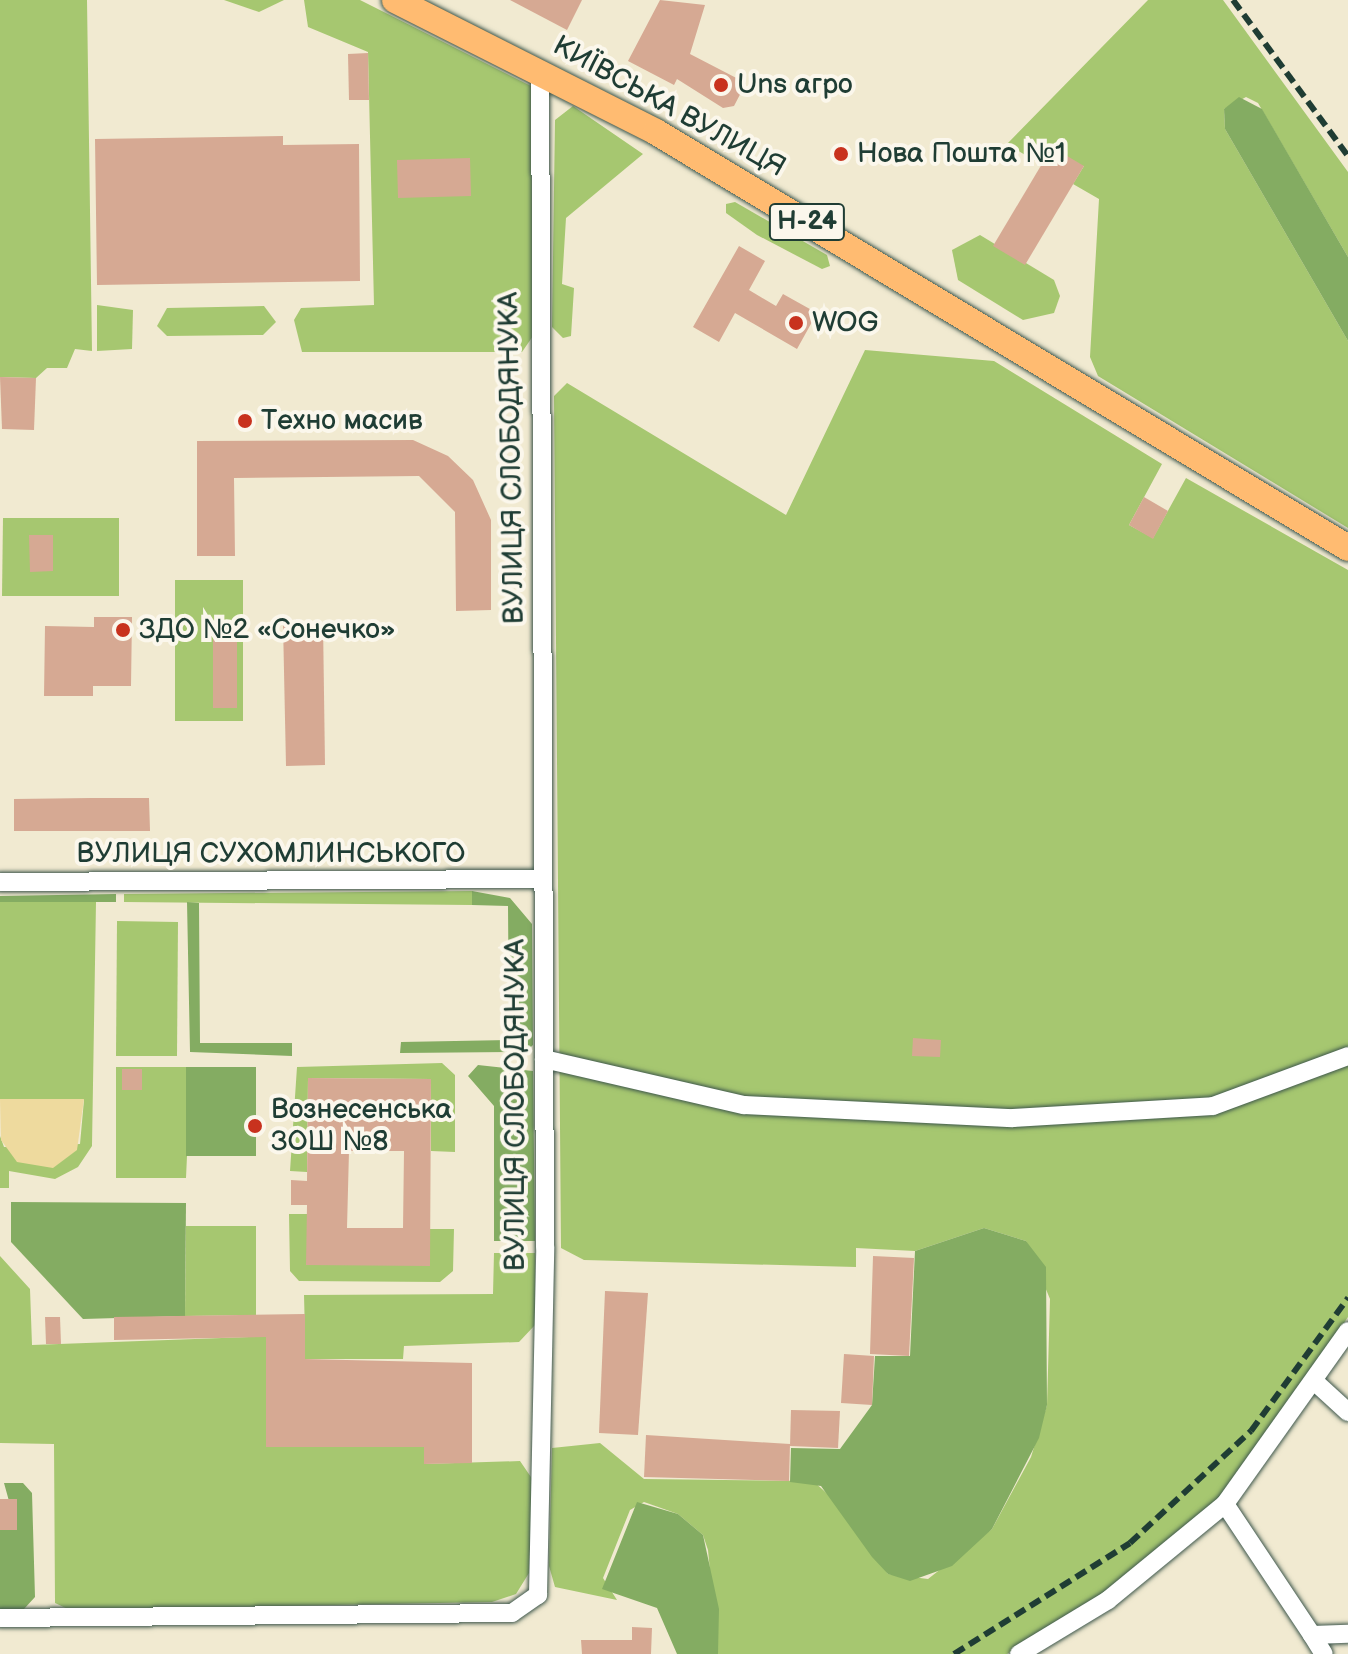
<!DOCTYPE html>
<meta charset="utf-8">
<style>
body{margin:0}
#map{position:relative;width:1348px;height:1654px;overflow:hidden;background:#f1ead1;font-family:"Balsamiq Sans",sans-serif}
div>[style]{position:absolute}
.green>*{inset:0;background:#a6c770}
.forest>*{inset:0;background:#84ac62}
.sand>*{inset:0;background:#eeda9e}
.building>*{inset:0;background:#d6a993}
.roads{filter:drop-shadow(0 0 2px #3e574c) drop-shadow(0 0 2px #3e574c)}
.street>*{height:18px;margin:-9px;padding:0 9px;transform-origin:9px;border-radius:9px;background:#fff}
.primary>*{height:26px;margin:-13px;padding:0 13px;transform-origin:13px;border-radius:13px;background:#ffbb71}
.rail>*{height:6px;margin-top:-3px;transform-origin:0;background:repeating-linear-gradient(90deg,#1f3d34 0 12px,transparent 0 18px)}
.dots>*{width:22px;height:22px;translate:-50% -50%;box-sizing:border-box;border:4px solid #fbf7ec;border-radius:50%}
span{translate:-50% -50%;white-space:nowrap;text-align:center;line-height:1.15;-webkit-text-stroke:8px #fbf7ec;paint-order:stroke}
.shield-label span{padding:2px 6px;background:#fbf7ec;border:2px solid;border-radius:6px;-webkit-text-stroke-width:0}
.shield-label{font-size:26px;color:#1f3d34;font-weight:700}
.poi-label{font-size:28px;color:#1f3d34}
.left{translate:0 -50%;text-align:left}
.street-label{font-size:28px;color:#1f3d34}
</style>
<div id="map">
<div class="green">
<div style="clip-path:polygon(0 0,87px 0,92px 351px,75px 349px,67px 368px,47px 368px,36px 378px,0 377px)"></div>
<div style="clip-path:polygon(224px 0,284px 0,259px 12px)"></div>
<div style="clip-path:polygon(304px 0,360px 0,531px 86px,533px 336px,522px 352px,302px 352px,294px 320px,301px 308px,374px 305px,368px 52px,308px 27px)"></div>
<div style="clip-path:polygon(1148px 0,1223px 0,1348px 172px,1348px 257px,1258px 103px,1246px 97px,1224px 109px,1225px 129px,1348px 341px,1348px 528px,1098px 376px,1090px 357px,1099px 199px,1073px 184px,1084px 166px,1042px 165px,1007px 144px)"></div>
<div style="clip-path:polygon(573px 106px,643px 154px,566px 218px,562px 284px,574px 288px,571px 336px,563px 338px,552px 327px,555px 120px)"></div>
<div style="clip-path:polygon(735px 202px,827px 255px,830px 266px,822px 269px,757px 235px,726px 213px,726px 204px)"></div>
<div style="clip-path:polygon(980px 235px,1054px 280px,1060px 296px,1054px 313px,1023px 320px,958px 280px,952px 250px)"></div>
<div style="clip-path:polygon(97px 305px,133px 310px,132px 349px,97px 351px)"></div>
<div style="clip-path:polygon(264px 306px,276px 322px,263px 335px,167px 336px,157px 326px,167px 308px)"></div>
<div style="clip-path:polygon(865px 350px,994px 361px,1162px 464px,1129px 525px,1153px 538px,1186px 478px,1348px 570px,1348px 1317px,1221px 1501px,1106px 1593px,1007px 1654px,718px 1654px,708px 1550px,703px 1535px,678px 1514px,644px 1502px,630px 1510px,603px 1578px,617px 1600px,555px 1587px,549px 1566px,552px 1448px,600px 1443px,644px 1479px,813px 1481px,840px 1505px,888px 1574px,928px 1579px,992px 1529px,1031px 1457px,1047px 1405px,1050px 1299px,1026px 1241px,984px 1228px,915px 1251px,856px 1248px,856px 1267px,584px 1260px,561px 1248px,554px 396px,567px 383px,786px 515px)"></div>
<div style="clip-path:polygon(3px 518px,119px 518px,119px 596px,2px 596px)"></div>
<div style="clip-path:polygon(175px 580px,243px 580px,243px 721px,175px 721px)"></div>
<div style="clip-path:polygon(472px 891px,472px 905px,124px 902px,124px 894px)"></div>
<div style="clip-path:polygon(0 902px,96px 902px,92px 1146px,78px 1167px,55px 1179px,9px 1171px,9px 1188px,0 1188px,0 1136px,4px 1147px,80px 1144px,84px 1100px,0 1099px)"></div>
<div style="clip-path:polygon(117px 921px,178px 922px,177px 1056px,116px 1056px)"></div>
<div style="clip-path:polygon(442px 1063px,455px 1075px,455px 1152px,431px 1151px,431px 1079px,308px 1078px,307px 1172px,290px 1171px,297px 1067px)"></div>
<div style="clip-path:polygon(116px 1067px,256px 1067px,256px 1156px,187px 1156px,186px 1178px,116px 1178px)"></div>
<div style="clip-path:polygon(289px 1214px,307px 1214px,430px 1265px,430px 1229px,454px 1229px,453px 1271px,440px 1282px,299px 1281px,290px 1271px)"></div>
<div style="clip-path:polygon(186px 1226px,256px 1226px,256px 1315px,185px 1316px)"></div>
<div style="clip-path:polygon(494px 1253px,535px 1253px,535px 1325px,519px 1342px,404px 1346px,403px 1359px,267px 1359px,424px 1447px,424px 1464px,520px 1461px,533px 1480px,529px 1573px,516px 1594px,492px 1602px,70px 1610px,55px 1603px,54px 1444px,0 1443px,0 1256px,30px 1289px,32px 1345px,305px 1335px,304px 1295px,493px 1294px)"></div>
</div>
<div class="forest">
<div style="clip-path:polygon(1239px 97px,1262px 109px,1348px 257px,1348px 341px,1225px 129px,1224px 109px)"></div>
<div style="clip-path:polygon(472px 891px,510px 898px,532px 924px,533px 1045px,525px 1052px,400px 1053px,401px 1042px,509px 1040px,508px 906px,472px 905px)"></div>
<div style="clip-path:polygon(116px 894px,116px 902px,0 902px,0 896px)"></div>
<div style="clip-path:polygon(187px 902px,199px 903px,200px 1043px,292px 1043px,292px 1056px,190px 1052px)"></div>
<div style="clip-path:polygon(478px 1065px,533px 1071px,535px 1241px,494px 1241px,494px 1106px,468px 1076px)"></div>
<div style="clip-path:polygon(186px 1067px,256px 1067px,256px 1156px,186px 1156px)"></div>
<div style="clip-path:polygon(11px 1202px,186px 1203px,185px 1316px,83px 1319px,11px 1242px)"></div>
<div style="clip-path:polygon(984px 1228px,1026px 1241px,1046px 1267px,1047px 1405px,1039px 1438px,992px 1529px,952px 1566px,910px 1581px,888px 1574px,872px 1557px,821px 1486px,790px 1482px,791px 1448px,840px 1449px,872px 1405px,875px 1356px,910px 1356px,915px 1251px)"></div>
<div style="clip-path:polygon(4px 1483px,23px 1483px,32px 1493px,35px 1597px,24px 1609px,0 1609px,0 1530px,17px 1530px)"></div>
<div style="clip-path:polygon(637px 1502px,678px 1514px,703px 1535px,719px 1609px,718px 1654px,677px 1654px,657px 1608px,602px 1589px)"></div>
</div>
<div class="sand">
<div style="clip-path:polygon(0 1099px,84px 1099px,77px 1150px,53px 1168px,17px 1162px,1px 1140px)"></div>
</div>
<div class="building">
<div style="clip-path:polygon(510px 0,582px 0,567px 30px)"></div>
<div style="clip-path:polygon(660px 0,705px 5px,690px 54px,746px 83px,734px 106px,723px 108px,677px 79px,674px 85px,628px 61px)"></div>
<div style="clip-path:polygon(368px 53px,369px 100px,349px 100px,348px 54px)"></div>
<div style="clip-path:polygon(283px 136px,283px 145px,359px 144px,360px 281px,97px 285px,95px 139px)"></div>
<div style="clip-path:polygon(1052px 147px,1084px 166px,1025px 265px,993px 246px)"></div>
<div style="clip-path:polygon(470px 158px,471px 196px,398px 198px,397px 160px)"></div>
<div style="clip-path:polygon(739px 246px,765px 261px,749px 290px,776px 306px,783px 294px,817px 313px,797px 349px,735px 313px,719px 342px,693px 327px)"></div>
<div style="clip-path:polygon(0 377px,36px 378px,34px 430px,2px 429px)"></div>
<div style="clip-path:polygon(413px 440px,448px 456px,473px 480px,491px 520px,491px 610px,456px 611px,455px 512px,419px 476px,234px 478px,235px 556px,197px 556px,197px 441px)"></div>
<div style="clip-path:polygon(1144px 497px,1168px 511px,1153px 539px,1129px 525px)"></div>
<div style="clip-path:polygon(29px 535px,53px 535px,53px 571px,30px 572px)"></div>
<div style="clip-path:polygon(94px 617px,132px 617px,131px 686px,93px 686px,93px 696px,44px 696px,45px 626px,94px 627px)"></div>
<div style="clip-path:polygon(323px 622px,325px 765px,286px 766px,283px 623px)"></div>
<div style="clip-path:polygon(213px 627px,237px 627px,237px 708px,213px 708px)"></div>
<div style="clip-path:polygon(91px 798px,149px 798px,150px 831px,14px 831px,14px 799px)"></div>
<div style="clip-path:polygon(913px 1038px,941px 1040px,940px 1057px,912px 1056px)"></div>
<div style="clip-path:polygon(122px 1069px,142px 1069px,142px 1090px,122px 1090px)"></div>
<div style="clip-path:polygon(evenodd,308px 1078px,431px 1079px,430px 1266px,306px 1265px,307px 1205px,291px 1205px,291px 1180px,307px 1181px,308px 1078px,349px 1151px,404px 1151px,403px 1228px,347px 1228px,349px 1151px)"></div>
<div style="clip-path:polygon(873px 1256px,914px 1258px,909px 1356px,870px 1354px)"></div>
<div style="clip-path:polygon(605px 1291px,648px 1293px,638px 1435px,599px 1433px)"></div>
<div style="clip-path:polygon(305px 1314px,305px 1359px,472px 1363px,472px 1463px,424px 1464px,424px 1447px,266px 1447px,266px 1337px,114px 1340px,114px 1317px)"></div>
<div style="clip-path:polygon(45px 1317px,60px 1317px,61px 1344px,46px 1344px)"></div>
<div style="clip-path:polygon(844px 1354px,874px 1356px,872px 1405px,841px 1403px)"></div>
<div style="clip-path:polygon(791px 1410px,840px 1411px,838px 1448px,790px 1446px)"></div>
<div style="clip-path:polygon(646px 1435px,790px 1444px,789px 1481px,644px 1477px)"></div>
<div style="clip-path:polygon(0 1499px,17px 1499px,17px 1530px,0 1530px)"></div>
<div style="clip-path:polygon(632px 1627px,652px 1628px,651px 1654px,582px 1654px,581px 1640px,632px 1640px)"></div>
</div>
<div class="roads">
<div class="street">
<div style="left:0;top:882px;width:543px;rotate:-0.32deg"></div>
<div style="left:544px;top:1059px;width:205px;rotate:13deg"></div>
<div style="left:744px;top:1105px;width:269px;rotate:2.8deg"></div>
<div style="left:1013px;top:1118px;width:200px;rotate:-3.4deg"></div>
<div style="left:1213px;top:1106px;width:144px;rotate:-20.3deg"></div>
<div style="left:1314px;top:1381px;width:46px;rotate:42.4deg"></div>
<div style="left:1225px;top:1504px;width:157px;rotate:56.4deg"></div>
<div style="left:1312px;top:1635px;width:36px;rotate:-2deg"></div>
<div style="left:0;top:1618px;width:512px;rotate:-0.56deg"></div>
<div style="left:512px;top:1613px;width:32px;rotate:-35deg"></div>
<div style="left:538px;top:1595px;width:348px;rotate:-88.8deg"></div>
<div style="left:545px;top:1247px;width:1177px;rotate:-90.24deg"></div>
<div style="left:1312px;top:1635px;width:22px;rotate:58deg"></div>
<div style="left:1019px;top:1654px;width:104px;rotate:-31.2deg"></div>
<div style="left:1108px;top:1600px;width:151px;rotate:-39.4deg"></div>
<div style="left:1225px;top:1504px;width:212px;rotate:-54.6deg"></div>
</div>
<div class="primary">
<div style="left:395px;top:0;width:292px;rotate:26.8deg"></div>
<div style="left:656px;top:132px;width:807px;rotate:31.01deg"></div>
</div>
</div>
<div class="rail">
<div style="left:1233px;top:0;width:194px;rotate:53.6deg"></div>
<div style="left:954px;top:1654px;width:208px;rotate:-32.2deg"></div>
<div style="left:1130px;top:1543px;width:165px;rotate:-42.8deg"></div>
<div style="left:1251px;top:1431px;width:165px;rotate:-53.9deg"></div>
</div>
<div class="dots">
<div style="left:721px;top:85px;background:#c8321e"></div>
<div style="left:841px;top:154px;background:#c8321e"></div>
<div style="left:796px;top:323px;background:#c8321e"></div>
<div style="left:245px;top:421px;background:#c8321e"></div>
<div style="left:123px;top:630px;background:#c8321e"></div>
<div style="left:255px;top:1126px;background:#c8321e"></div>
</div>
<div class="shield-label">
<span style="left:807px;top:222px">Н-24</span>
</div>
<div class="poi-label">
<span class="left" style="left:737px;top:85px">Uns агро</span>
<span class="left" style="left:857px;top:154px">Нова Пошта №1</span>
<span class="left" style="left:812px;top:323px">WOG</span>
<span class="left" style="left:261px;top:421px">Техно масив</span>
<span class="left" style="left:139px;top:630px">ЗДО №2 «Сонечко»</span>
<span class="left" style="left:271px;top:1126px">Вознесенська<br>ЗОШ №8</span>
</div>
<div class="street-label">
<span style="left:669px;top:107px;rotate:29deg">КИЇВСЬКА ВУЛИЦЯ</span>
<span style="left:512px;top:458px;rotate:-91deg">ВУЛИЦЯ СЛОБОДЯНУКА</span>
<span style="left:271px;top:854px">ВУЛИЦЯ СУХОМЛИНСЬКОГО</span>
<span style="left:516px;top:1105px;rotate:-90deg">ВУЛИЦЯ СЛОБОДЯНУКА</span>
</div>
</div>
